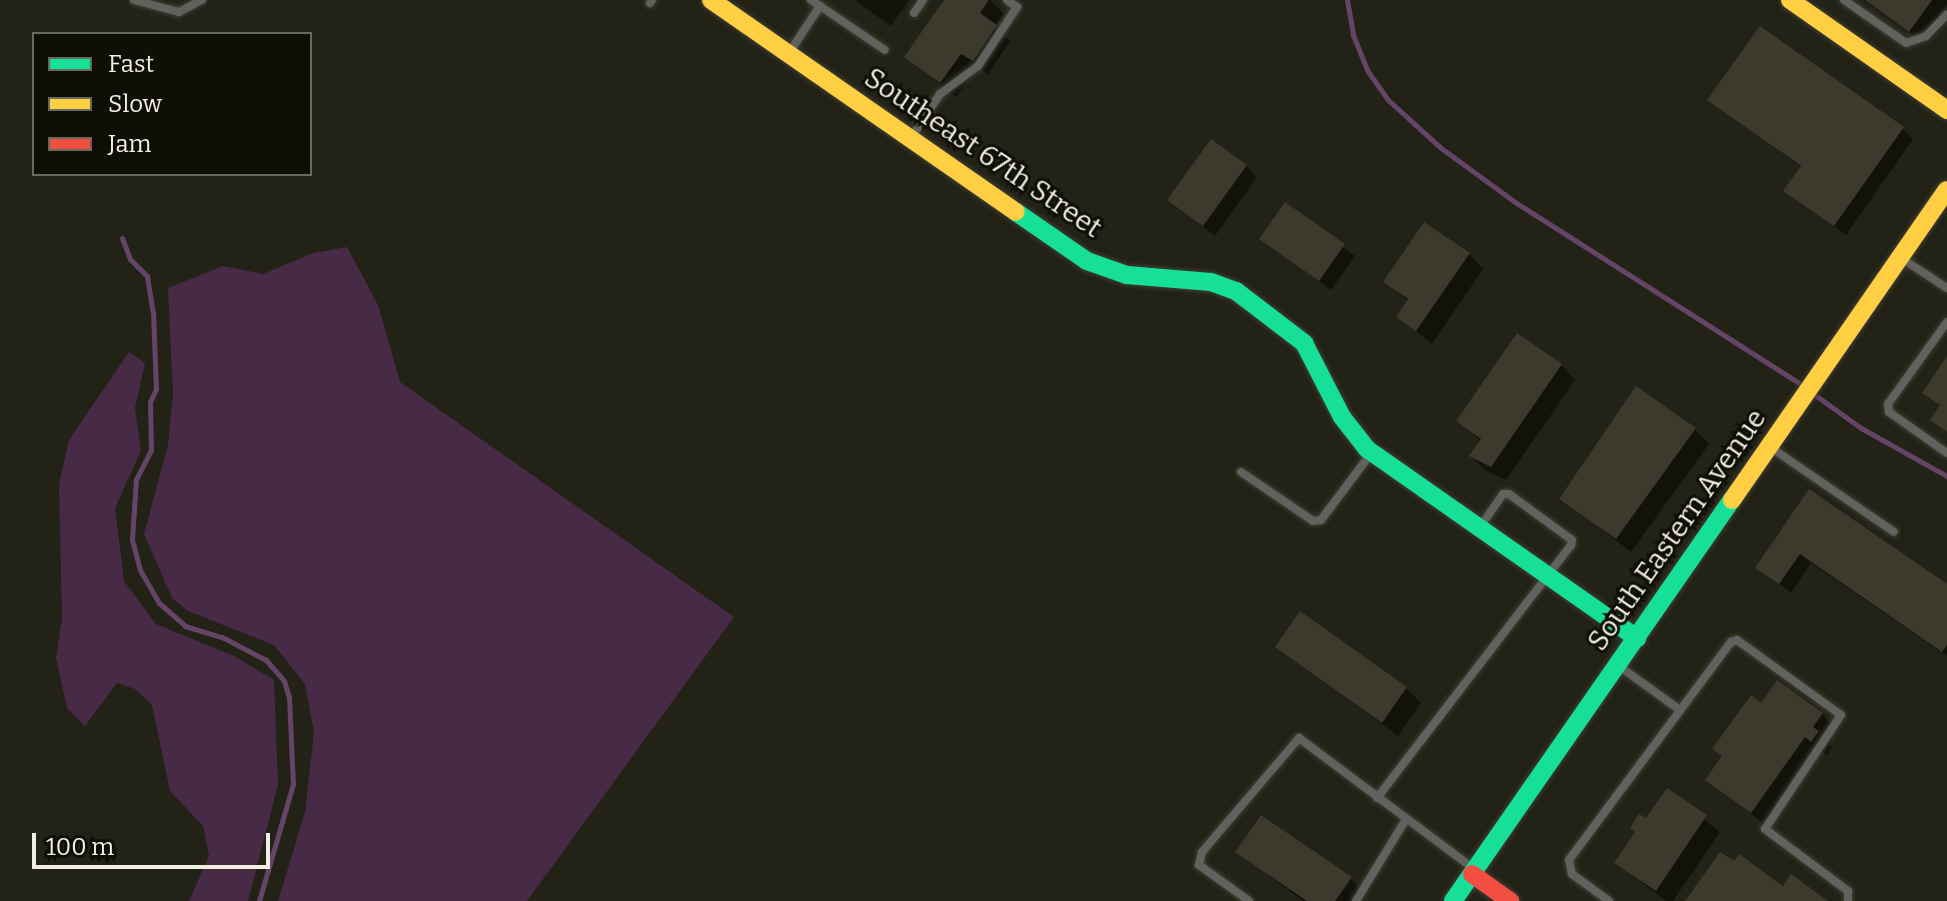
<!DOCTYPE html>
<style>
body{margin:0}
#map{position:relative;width:1947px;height:901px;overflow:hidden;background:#232216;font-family:Bitter,serif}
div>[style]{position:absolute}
.green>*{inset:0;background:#462a46}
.shadow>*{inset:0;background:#0007}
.stream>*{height:5px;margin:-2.5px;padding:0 2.5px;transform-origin:2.5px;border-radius:2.5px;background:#654567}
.building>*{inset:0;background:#3b3a2d}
.roads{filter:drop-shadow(0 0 2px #3f3e33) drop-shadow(0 0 2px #3f3e33)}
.lane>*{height:8px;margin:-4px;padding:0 4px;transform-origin:4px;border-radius:4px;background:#61615d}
.fast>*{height:18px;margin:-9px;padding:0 9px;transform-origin:9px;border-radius:9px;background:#16e098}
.slow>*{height:18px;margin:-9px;padding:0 9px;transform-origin:9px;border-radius:9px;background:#ffcf43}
.jam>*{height:18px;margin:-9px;padding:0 9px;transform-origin:9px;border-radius:9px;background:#f24e42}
span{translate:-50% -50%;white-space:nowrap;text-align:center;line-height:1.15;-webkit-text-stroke:6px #100f06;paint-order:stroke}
.street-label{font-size:28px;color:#f0efe1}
.legend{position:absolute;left:32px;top:32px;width:280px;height:144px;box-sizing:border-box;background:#100f06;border:2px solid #6a695e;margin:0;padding:10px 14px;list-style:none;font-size:24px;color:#f0efe1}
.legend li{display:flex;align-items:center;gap:16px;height:40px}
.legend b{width:40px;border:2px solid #6a695e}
.scale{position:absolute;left:32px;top:833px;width:238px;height:36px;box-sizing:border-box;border:4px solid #f0efe1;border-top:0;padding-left:10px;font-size:24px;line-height:28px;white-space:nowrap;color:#f0efe1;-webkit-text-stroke:6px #100f06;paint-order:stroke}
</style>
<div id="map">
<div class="green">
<div style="clip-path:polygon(347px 247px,378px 305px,400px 382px,734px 617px,527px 901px,278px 901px,305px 812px,314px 732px,305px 684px,274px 645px,188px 611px,172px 598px,144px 534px,168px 445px,173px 394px,168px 288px,223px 266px,263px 274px,313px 253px)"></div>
<div style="clip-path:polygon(129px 352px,145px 363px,135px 408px,141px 451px,115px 508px,124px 581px,156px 624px,234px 656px,274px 680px,278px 785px,248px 901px,189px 901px,209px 856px,203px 826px,170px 791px,152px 705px,135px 689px,117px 683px,85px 726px,67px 708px,56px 658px,62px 618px,59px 484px,69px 440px)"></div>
</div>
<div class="shadow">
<div style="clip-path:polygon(855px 0,909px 0,891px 26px)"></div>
<div style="clip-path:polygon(947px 0,990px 0,1004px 14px,995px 26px,1010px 41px,988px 74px,977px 67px,956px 97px,906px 57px)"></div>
<div style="clip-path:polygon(1864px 0,1947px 0,1947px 4px,1921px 41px)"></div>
<div style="clip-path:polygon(1710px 100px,1902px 128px,1913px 139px,1846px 235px,1786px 190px,1802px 168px)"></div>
<div style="clip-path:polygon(1246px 166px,1257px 177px,1215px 236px,1170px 200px)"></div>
<div style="clip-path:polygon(1285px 205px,1355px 256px,1331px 290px,1262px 239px)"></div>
<div style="clip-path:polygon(1469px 254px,1483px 269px,1432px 344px,1399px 317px,1409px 302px,1385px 281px)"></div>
<div style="clip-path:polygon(1561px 365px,1575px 380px,1506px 480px,1486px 471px,1471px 456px,1481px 441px,1459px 421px)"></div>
<div style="clip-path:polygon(1695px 429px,1709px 444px,1631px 552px,1562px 499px)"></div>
<div style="clip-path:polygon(1809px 492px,1947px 587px,1947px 656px,1811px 563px,1791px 593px,1758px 567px)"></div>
<div style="clip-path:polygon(1277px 647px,1406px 688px,1421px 703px,1398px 736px)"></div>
<div style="clip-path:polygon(1761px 705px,1822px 714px,1836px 729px,1827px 742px,1832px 747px,1827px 755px,1821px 751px,1767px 826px,1707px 780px,1723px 757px,1715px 749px)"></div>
<div style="clip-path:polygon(1667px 791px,1720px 832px,1673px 901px,1666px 901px,1616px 863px)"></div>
<div style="clip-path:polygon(1238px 852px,1350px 878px,1365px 893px,1359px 901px,1303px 901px)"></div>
</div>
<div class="stream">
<div style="left:1347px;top:0;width:36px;rotate:80deg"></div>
<div style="left:1353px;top:35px;width:38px;rotate:68deg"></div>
<div style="left:1367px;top:70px;width:35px;rotate:55deg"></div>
<div style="left:1387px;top:99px;width:73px;rotate:42.2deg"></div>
<div style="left:1441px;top:148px;width:92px;rotate:36.1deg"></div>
<div style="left:1515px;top:202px;width:343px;rotate:32.5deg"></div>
<div style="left:122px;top:238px;width:22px;rotate:69deg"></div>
<div style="left:130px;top:259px;width:24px;rotate:45deg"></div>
<div style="left:147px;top:276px;width:36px;rotate:81deg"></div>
<div style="left:153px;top:312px;width:77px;rotate:87.8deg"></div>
<div style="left:156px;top:389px;width:14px;rotate:115deg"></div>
<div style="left:150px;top:402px;width:48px;rotate:88.8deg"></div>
<div style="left:151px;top:450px;width:33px;rotate:117deg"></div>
<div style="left:136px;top:479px;width:61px;rotate:93.8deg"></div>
<div style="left:132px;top:540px;width:31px;rotate:75deg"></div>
<div style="left:140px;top:570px;width:38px;rotate:60deg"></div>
<div style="left:159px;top:603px;width:35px;rotate:41deg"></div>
<div style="left:185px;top:626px;width:39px;rotate:17deg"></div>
<div style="left:222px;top:637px;width:50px;rotate:27.6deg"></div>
<div style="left:266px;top:660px;width:28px;rotate:49deg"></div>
<div style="left:284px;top:681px;width:17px;rotate:73deg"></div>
<div style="left:289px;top:697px;width:87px;rotate:87.4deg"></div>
<div style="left:293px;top:784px;width:122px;rotate:106.2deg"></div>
<div style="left:1815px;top:395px;width:57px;rotate:35.7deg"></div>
<div style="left:1861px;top:428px;width:98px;rotate:29.2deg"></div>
</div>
<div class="building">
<div style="clip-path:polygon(944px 0,989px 0,980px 13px,997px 25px,973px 61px,961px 54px,940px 83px,904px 57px)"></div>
<div style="clip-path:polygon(1865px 0,1932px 0,1909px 32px)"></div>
<div style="clip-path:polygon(1760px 26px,1904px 127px,1834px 226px,1783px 191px,1801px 166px,1707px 100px)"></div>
<div style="clip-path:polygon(1211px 139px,1247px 165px,1203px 226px,1167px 200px)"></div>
<div style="clip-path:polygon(1285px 202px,1345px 244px,1319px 281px,1259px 239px)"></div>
<div style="clip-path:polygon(1424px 222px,1470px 253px,1416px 331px,1396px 317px,1408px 299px,1383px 282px)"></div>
<div style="clip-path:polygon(1517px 333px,1562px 364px,1491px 467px,1469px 456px,1481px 439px,1456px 421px)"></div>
<div style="clip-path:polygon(1947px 356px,1947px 432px,1930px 420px,1940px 405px,1922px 393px)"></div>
<div style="clip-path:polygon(1636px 386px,1696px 428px,1616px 539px,1559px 499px)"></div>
<div style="clip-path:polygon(1809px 489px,1947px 584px,1947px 645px,1942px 652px,1800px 554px,1779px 584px,1755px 568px)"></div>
<div style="clip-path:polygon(1300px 611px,1407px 687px,1382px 723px,1275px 647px)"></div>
<div style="clip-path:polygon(1777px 680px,1823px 713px,1813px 727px,1819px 731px,1811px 742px,1805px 737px,1751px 813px,1705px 780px,1722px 756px,1712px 749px,1751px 695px,1761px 703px)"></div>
<div style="clip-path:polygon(1667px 788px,1707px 815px,1656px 891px,1614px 863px,1635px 832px,1630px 828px,1639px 814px,1646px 818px)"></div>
<div style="clip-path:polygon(1261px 815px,1352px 877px,1335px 901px,1307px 901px,1235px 852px)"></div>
<div style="clip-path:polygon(1720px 852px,1734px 861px,1739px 854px,1783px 886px,1791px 874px,1828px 901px,1685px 901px)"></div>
</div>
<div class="roads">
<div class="lane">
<div style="left:134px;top:0;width:47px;rotate:14.9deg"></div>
<div style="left:179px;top:12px;width:26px;rotate:-28deg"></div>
<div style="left:1844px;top:0;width:75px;rotate:34.7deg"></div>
<div style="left:1906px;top:43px;width:21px;rotate:-19deg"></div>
<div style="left:1926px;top:36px;width:30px;rotate:-46deg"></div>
<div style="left:650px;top:3px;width:4px;rotate:-56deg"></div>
<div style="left:820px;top:6px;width:78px;rotate:34.1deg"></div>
<div style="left:914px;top:13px;width:16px;rotate:-55deg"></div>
<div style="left:791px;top:50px;width:53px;rotate:-56.6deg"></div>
<div style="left:820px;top:6px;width:11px;rotate:-146deg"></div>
<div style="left:911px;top:138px;width:53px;rotate:-56.6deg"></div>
<div style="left:940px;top:94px;width:47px;rotate:-36.4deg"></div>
<div style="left:978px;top:66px;width:71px;rotate:-56.5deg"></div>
<div style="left:1017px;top:7px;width:12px;rotate:-145deg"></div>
<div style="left:1901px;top:258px;width:55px;rotate:33.1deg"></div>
<div style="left:1947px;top:322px;width:101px;rotate:125.7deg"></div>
<div style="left:1888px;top:404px;width:8px;rotate:83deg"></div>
<div style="left:1889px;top:412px;width:71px;rotate:35.3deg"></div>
<div style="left:1770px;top:447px;width:150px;rotate:34.4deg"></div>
<div style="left:1241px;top:472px;width:87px;rotate:34.2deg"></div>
<div style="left:1313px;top:521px;width:8px;rotate:-7deg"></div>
<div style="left:1321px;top:520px;width:80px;rotate:-53.1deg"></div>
<div style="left:1619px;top:666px;width:75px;rotate:35.8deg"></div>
<div style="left:1377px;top:798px;width:319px;rotate:-52.5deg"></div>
<div style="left:1571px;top:545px;width:5px;rotate:-79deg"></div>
<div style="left:1572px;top:540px;width:78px;rotate:-143.9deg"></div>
<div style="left:1509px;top:494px;width:6px;rotate:180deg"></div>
<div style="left:1503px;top:494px;width:39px;rotate:125deg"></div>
<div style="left:1249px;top:901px;width:62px;rotate:-144.2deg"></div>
<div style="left:1199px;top:865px;width:13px;rotate:-77deg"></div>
<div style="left:1202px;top:852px;width:150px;rotate:-49.6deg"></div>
<div style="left:1299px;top:738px;width:219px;rotate:36.8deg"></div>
<div style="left:1356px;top:901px;width:96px;rotate:-58.6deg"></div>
<div style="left:1609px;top:901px;width:46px;rotate:-143.9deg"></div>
<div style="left:1572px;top:874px;width:14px;rotate:-102deg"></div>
<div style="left:1569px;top:860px;width:272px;rotate:-53.4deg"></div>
<div style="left:1731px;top:642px;width:6px;rotate:-18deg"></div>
<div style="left:1737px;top:640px;width:128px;rotate:35.8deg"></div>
<div style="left:1841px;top:715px;width:137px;rotate:123.7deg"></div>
<div style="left:1765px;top:829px;width:104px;rotate:36.8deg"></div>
<div style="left:1848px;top:891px;width:10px;rotate:90deg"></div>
</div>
<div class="fast">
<div style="left:1016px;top:212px;width:86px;rotate:34.6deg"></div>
<div style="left:1087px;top:261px;width:42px;rotate:19.3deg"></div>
<div style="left:1127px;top:275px;width:84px;rotate:4.8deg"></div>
<div style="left:1211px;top:282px;width:27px;rotate:20deg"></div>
<div style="left:1236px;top:291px;width:86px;rotate:37.4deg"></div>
<div style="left:1304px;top:343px;width:83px;rotate:62.8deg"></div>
<div style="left:1342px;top:417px;width:41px;rotate:52deg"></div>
<div style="left:1367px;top:449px;width:330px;rotate:35deg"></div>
<div style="left:1453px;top:901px;width:489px;rotate:-55.2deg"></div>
</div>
<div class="slow">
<div style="left:711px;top:0;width:371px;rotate:34.8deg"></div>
<div style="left:1790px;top:0;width:192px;rotate:35deg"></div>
<div style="left:1732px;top:500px;width:377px;rotate:-55.3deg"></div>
</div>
<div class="jam">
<div style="left:1472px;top:874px;width:47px;rotate:35.4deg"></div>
</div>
</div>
<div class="street-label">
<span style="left:983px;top:153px;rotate:34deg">Southeast 67th Street</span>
<span style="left:1677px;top:530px;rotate:-55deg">South Eastern Avenue</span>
</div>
<ul class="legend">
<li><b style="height:10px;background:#16e098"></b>Fast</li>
<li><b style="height:10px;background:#ffcf43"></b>Slow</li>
<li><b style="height:10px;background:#f24e42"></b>Jam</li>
</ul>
<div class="scale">100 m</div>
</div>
